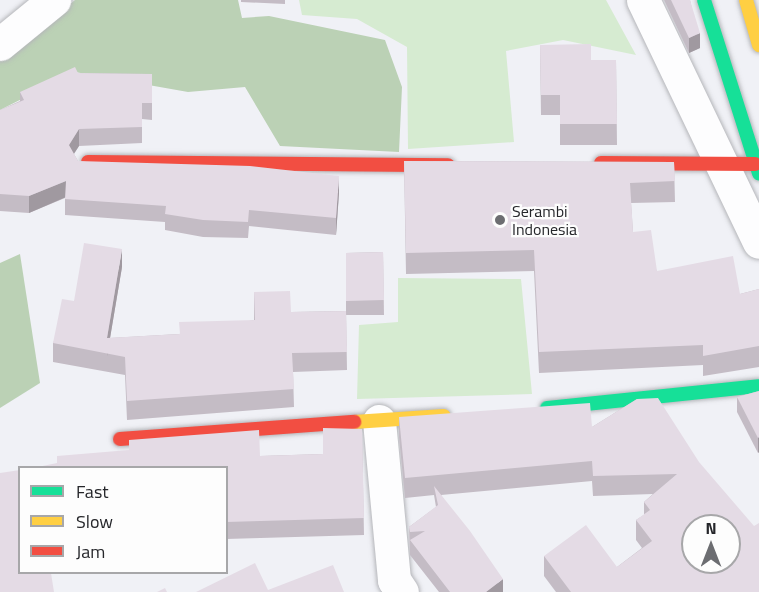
<!DOCTYPE html>
<style>
body{margin:0}
#map{position:relative;width:759px;height:592px;overflow:hidden;background:#f0f1f6;font-family:"Titillium Web",sans-serif}
div>[style]{position:absolute}
.green>*{inset:0;background:#d6ebd1}
.forest>*{inset:0;background:#bbd1b5}
.roads{filter:drop-shadow(0 0 2px #b5b6ba) drop-shadow(0 0 2px #b5b6ba)}
.street>*{height:33px;margin:-16.5px;padding:0 16.5px;transform-origin:16.5px;border-radius:16.5px;background:#fdfdfe}
.fast>*{height:14px;margin:-7px;padding:0 7px;transform-origin:7px;border-radius:7px;background:#16e098}
.slow>*{height:14px;margin:-7px;padding:0 7px;transform-origin:7px;border-radius:7px;background:#ffcf43}
.jam>*{height:14px;margin:-7px;padding:0 7px;transform-origin:7px;border-radius:7px;background:#f24e42}
.wall>*{inset:0;background:#c4bcc5}
.shaded-wall>*{inset:0;background:#a099a0}
.building>*{inset:0;background:#e4dbe5}
.dots>*{width:16px;height:16px;translate:-50% -50%;box-sizing:border-box;border:3px solid #fdfdfd;border-radius:50%}
span{translate:-50% -50%;white-space:nowrap;text-align:center;line-height:1.15;-webkit-text-stroke:4.5px #fdfdfd;paint-order:stroke}
.poi-label{font-size:16px;color:#25262a}
.left{translate:0 -50%;text-align:left}
.legend{position:absolute;left:18px;top:466px;width:210px;height:108px;box-sizing:border-box;background:#fdfdfd;border:2px solid #a7a7a9;margin:0;padding:8px 10px;list-style:none;font-size:18px;color:#25262a}
.legend li{display:flex;align-items:center;gap:12px;height:30px}
.legend b{width:30px;border:2px solid #a7a7a9}
.north{position:absolute;left:681px;top:514px;width:60px;height:60px;box-sizing:border-box;background:#fdfdfd;border:2px solid #a7a7a9;border-radius:50%;rotate:0deg;font-size:16px;font-weight:700;line-height:24px;text-align:center;color:#25262a}
.north::after{content:'';display:block;margin:auto;width:21px;height:27px;background:#6c6d71;clip-path:polygon(50% 0,100% 100%,50% 72%,0 100%)}
</style>
<div id="map">
<div class="green">
<div style="clip-path:polygon(299px 0,606px 0,636px 55px,563px 40px,506px 51px,514px 142px,408px 149px,407px 47px,357px 19px,302px 15px)"></div>
<div style="clip-path:polygon(398px 278px,521px 279px,532px 394px,357px 399px,359px 325px,398px 322px)"></div>
</div>
<div class="forest">
<div style="clip-path:polygon(75px 0,238px 0,242px 18px,269px 16px,385px 40px,402px 87px,399px 152px,280px 146px,245px 87px,188px 92px,75px 72px,0 110px,0 61px)"></div>
<div style="clip-path:polygon(20px 254px,40px 383px,0 408px,0 263px)"></div>
</div>
<div class="roads">
<div class="street">
<div style="left:643px;top:0;width:268px;rotate:64.4deg"></div>
<div style="left:0;top:44px;width:70px;rotate:-39.2deg"></div>
<div style="left:379px;top:421px;width:160px;rotate:84.6deg"></div>
<div style="left:394px;top:580px;width:14px;rotate:56deg"></div>
</div>
<div class="fast">
<div style="left:704px;top:0;width:182px;rotate:72.4deg"></div>
<div style="left:547px;top:408px;width:213px;rotate:-5.9deg"></div>
</div>
<div class="slow">
<div style="left:746px;top:0;width:47px;rotate:73.9deg"></div>
<div style="left:354px;top:422px;width:90px;rotate:-3.8deg"></div>
</div>
<div class="jam">
<div style="left:88px;top:162px;width:360px;rotate:0.5deg"></div>
<div style="left:601px;top:163px;width:154px;rotate:0.4deg"></div>
<div style="left:120px;top:439px;width:235px;rotate:-4.2deg"></div>
</div>
</div>
<div class="wall">
<div style="clip-path:polygon(241px 0,285px 0,285px 4px,241px 2px)"></div>
<div style="clip-path:polygon(664px 0,690px 0,700px 48px,689px 53px)"></div>
<div style="clip-path:polygon(540px 45px,591px 60px,616px 60px,617px 145px,560px 145px,560px 115px,541px 115px)"></div>
<div style="clip-path:polygon(78px 73px,152px 74px,152px 120px,142px 119px,142px 143px,79px 146px,74px 154px,78px 161px,339px 193px,336px 235px,249px 226px,248px 238px,203px 237px,165px 230px,165px 222px,65px 215px,65px 198px,29px 213px,0 211px,0 110px,20px 101px,20px 92px)"></div>
<div style="clip-path:polygon(404px 161px,674px 162px,675px 202px,631px 203px,633px 232px,657px 271px,740px 294px,759px 289px,759px 367px,703px 376px,703px 365px,539px 373px,534px 271px,406px 274px)"></div>
<div style="clip-path:polygon(383px 252px,384px 315px,346px 315px,346px 253px)"></div>
<div style="clip-path:polygon(122px 267px,110px 338px,179px 334px,254px 320px,254px 292px,291px 312px,346px 311px,347px 370px,293px 372px,294px 407px,127px 420px,125px 375px,53px 362px,53px 343px,74px 301px)"></div>
<div style="clip-path:polygon(759px 391px,759px 452px,758px 453px,737px 412px,737px 397px)"></div>
<div style="clip-path:polygon(637px 399px,759px 592px,556px 592px,544px 576px,544px 556px,617px 567px,642px 548px,636px 540px,636px 520px,644px 515px,644px 502px,653px 494px,593px 496px,592px 481px,441px 495px,503px 592px,439px 592px,410px 555px,409px 527px,436px 507px,434px 495px,405px 498px,399px 437px,399px 417px,592px 427px)"></div>
<div style="clip-path:polygon(362px 429px,364px 535px,226px 539px,226px 468px,57px 463px,57px 456px,260px 456px,323px 454px)"></div>
</div>
<div class="shaded-wall">
<div style="clip-path:polygon(700px 33px,700px 48px,689px 53px,689px 38px)"></div>
<div style="clip-path:polygon(79px 129px,79px 146px,69px 161px,69px 145px)"></div>
<div style="clip-path:polygon(339px 176px,339px 193px,336px 235px,336px 218px)"></div>
<div style="clip-path:polygon(66px 181px,66px 197px,29px 213px,29px 196px)"></div>
<div style="clip-path:polygon(122px 249px,122px 267px,107px 356px,107px 338px)"></div>
<div style="clip-path:polygon(759px 437px,759px 452px,758px 453px,758px 438px)"></div>
<div style="clip-path:polygon(503px 579px,503px 592px,486px 592px)"></div>
</div>
<div class="building">
<div style="clip-path:polygon(671px 0,690px 0,700px 33px,689px 38px)"></div>
<div style="clip-path:polygon(591px 44px,591px 60px,616px 60px,617px 124px,560px 124px,560px 95px,541px 95px,540px 45px)"></div>
<div style="clip-path:polygon(75px 67px,78px 73px,152px 74px,152px 103px,142px 103px,142px 127px,79px 129px,69px 145px,78px 161px,250px 166px,339px 176px,336px 218px,249px 210px,248px 222px,203px 220px,165px 214px,166px 206px,65px 199px,66px 181px,29px 196px,0 194px,0 110px,24px 100px,20px 92px)"></div>
<div style="clip-path:polygon(404px 161px,674px 162px,675px 181px,630px 183px,633px 232px,651px 230px,657px 271px,733px 256px,740px 294px,759px 289px,759px 346px,703px 356px,703px 345px,539px 352px,534px 250px,406px 253px)"></div>
<div style="clip-path:polygon(84px 243px,122px 249px,107px 338px,180px 334px,179px 322px,255px 320px,254px 292px,290px 291px,291px 312px,346px 311px,347px 352px,292px 353px,294px 389px,127px 401px,125px 357px,53px 343px,62px 299px,74px 301px)"></div>
<div style="clip-path:polygon(383px 252px,384px 300px,346px 301px,346px 253px)"></div>
<div style="clip-path:polygon(759px 391px,759px 437px,758px 438px,737px 397px)"></div>
<div style="clip-path:polygon(evenodd,658px 398px,699px 462px,754px 526px,759px 523px,759px 592px,571px 592px,544px 556px,586px 525px,617px 567px,652px 541px,636px 520px,650px 510px,644px 502px,677px 474px,593px 476px,592px 461px,405px 478px,399px 417px,590px 403px,592px 427px,637px 399px,658px 398px,693px 526px,729px 526px,729px 562px,693px 562px,693px 526px)"></div>
<div style="clip-path:polygon(323px 428px,362px 429px,364px 518px,226px 522px,226px 468px,33px 468px,57px 463px,57px 456px,129px 450px,129px 440px,259px 430px,260px 456px,323px 454px)"></div>
<div style="clip-path:polygon(20px 470px,20px 573px,51px 573px,54px 592px,0 592px,0 473px)"></div>
<div style="clip-path:polygon(434px 486px,470px 531px,503px 579px,486px 592px,450px 592px,410px 540px,425px 531px,410px 532px,409px 527px,438px 505px)"></div>
<div style="clip-path:polygon(255px 563px,268px 590px,333px 565px,344px 592px,196px 592px)"></div>
<div style="clip-path:polygon(165px 588px,167px 592px,157px 592px)"></div>
</div>
<div class="dots">
<div style="left:500px;top:220px;background:#6c6d71"></div>
</div>
<div class="poi-label">
<span class="left" style="left:512px;top:220px">Serambi<br>Indonesia</span>
</div>
<ul class="legend">
<li><b style="height:8px;background:#16e098"></b>Fast</li>
<li><b style="height:8px;background:#ffcf43"></b>Slow</li>
<li><b style="height:8px;background:#f24e42"></b>Jam</li>
</ul>
<div class="north">N</div>
</div>
